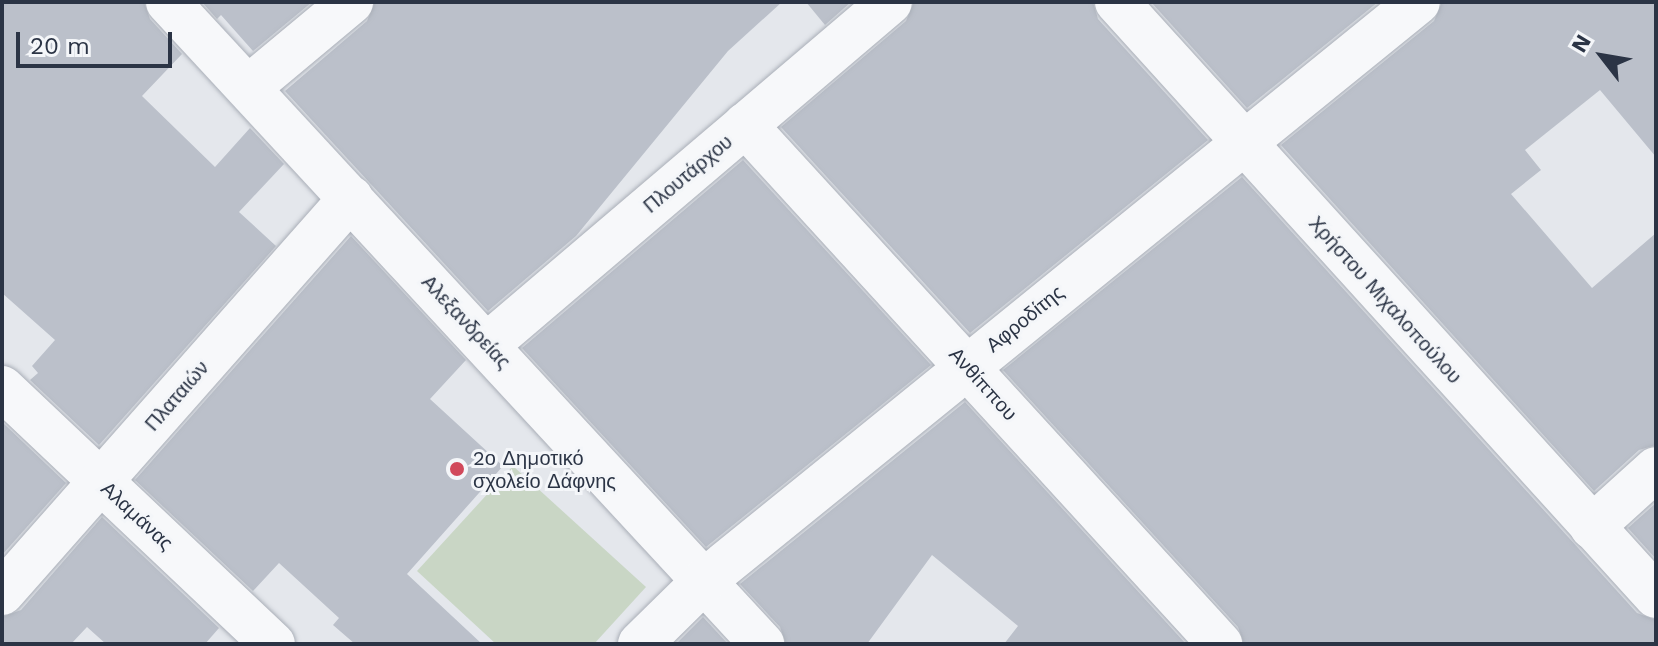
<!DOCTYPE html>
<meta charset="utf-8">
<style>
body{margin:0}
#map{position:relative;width:1658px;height:646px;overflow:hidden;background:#e4e7ec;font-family:"Work Sans",sans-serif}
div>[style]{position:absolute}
.green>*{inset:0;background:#c9d6c5}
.building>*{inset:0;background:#bbc0ca}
.roads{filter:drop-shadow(0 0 2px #a9aeb7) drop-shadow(0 0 2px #a9aeb7)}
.minor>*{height:44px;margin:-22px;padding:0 22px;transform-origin:22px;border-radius:22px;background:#f7f8fa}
.dots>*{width:22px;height:22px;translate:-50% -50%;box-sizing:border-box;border:4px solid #f4f6f9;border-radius:50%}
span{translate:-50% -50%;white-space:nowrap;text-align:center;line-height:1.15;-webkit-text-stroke:6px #f4f6f9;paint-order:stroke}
.street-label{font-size:20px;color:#2b3445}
.poi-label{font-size:20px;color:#2b3445}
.left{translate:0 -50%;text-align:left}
.frame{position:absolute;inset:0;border:4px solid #2b3445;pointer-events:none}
.north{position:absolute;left:1562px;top:16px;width:80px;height:80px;-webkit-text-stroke:6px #f4f6f9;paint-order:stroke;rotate:301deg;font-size:22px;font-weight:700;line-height:32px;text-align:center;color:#2b3445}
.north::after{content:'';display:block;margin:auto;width:28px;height:36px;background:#2b3445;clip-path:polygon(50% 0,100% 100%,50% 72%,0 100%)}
.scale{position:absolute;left:16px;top:32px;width:156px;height:36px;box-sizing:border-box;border:4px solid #2b3445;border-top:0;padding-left:10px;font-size:24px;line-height:28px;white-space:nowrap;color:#2b3445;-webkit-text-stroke:6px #f4f6f9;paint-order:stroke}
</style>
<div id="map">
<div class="green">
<div style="clip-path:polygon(513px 466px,646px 587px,594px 644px,496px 644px,417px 571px)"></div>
</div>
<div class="building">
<div style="clip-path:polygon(2px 2px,144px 2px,150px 19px,182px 54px,142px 96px,215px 167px,250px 128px,284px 164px,239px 212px,276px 246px,99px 445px,30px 380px,38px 373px,32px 366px,55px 340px,2px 293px)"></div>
<div style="clip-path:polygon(202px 2px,312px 2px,253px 51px,221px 15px,217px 19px)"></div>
<div style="clip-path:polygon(375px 2px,782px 2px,728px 51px,576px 236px,488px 311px,285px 91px,367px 21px)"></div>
<div style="clip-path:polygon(806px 2px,851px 2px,825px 25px)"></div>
<div style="clip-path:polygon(914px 2px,1093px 2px,1098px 19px,1208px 140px,970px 333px,781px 127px,906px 21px)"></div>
<div style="clip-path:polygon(1151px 2px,1378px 2px,1247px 108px)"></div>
<div style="clip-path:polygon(1442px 2px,1656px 2px,1656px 157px,1600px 90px,1525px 150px,1541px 170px,1511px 194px,1592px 288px,1656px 233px,1656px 445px,1639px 450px,1594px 491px,1281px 145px,1434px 21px)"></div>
<div style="clip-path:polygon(743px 160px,931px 365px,706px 547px,522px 348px)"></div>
<div style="clip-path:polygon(1242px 177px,1637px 613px,1656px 620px,1656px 644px,1244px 644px,1238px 627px,1003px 370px)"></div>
<div style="clip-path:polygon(351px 236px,466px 360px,430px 399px,503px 466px,407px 574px,482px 644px,355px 644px,333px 625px,339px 618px,279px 563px,253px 591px,135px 480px)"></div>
<div style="clip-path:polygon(965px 402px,1186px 644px,1004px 644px,1018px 626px,932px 555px,867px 644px,786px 644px,780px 627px,740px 584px)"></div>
<div style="clip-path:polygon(2px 422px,66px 483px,2px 555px)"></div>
<div style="clip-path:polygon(1656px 503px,1656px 559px,1628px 528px)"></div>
<div style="clip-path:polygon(102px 517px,219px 628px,205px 644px,106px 644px,87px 627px,71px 644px,2px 644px,2px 617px,21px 610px)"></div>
<div style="clip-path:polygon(703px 617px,728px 644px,676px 644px)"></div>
</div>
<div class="roads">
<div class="minor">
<div style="left:168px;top:2px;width:875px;rotate:47.22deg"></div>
<div style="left:1117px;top:2px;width:802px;rotate:47.78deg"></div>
<div style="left:249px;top:87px;width:133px;rotate:-39.8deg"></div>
<div style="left:745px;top:125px;width:704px;rotate:47.53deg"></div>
<div style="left:487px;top:345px;width:529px;rotate:-40.4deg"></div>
<div style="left:2px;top:388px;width:373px;rotate:43.4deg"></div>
<div style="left:1592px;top:527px;width:86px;rotate:-42.2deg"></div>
<div style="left:2px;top:593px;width:527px;rotate:-48.54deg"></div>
<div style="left:640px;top:644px;width:90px;rotate:-44.5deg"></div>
<div style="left:704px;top:581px;width:919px;rotate:-39.04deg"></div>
</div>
</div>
<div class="dots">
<div style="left:457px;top:469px;background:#d1495b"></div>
</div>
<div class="street-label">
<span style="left:688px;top:174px;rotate:-40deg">Πλουτάρχου</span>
<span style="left:1385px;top:300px;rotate:48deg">Χρήστου Μιχαλοπούλου</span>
<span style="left:1025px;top:319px;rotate:-39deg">Αφροδίτης</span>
<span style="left:466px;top:322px;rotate:47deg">Αλεξανδρείας</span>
<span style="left:983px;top:384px;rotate:48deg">Ανθίππου</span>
<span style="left:177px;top:396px;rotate:-49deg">Πλαταιών</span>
<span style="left:137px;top:516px;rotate:43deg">Αλαμάνας</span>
</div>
<div class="poi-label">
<span class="left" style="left:473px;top:470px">2ο Δημοτικό<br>σχολείο Δάφνης</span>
</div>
<div class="frame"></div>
<div class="north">N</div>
<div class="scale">20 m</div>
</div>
